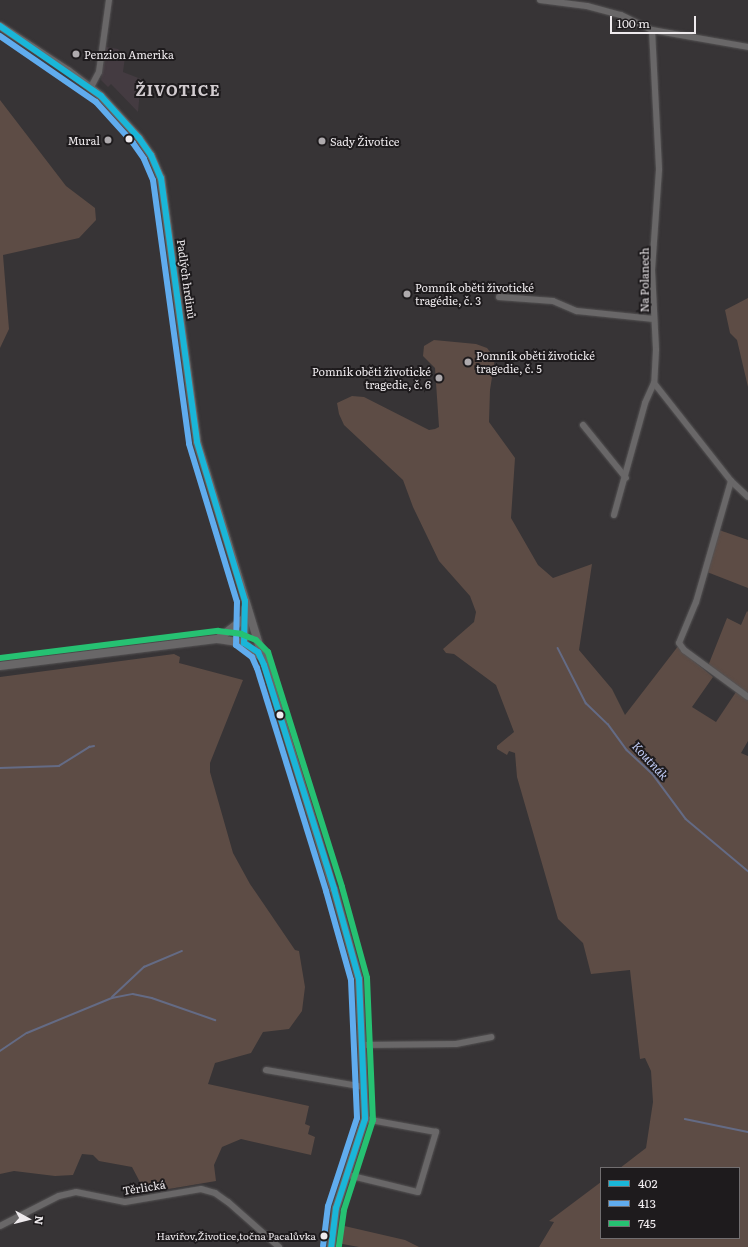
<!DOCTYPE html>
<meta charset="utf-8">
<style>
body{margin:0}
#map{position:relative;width:748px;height:1247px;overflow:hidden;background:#373436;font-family:Literata,serif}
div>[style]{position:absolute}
.built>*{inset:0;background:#443b41}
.green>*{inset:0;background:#5d4c45}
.stream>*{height:1.5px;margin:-0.75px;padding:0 0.75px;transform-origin:0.75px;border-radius:0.75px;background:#646b85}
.roads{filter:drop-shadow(0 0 1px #545253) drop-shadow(0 0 1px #545253)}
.street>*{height:6px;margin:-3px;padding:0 3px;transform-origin:3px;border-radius:3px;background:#696768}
.secondary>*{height:8px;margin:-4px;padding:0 4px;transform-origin:4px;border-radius:4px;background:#696768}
.bus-1>*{height:6px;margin:-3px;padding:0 3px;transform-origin:3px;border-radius:3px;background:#1ab6d8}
.bus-2>*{height:6px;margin:-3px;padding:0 3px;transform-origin:3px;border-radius:3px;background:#60acee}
.bus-3>*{height:6px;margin:-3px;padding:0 3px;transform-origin:3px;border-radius:3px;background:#26c172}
.dots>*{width:11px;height:11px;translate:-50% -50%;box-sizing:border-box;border:2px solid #1e1b1d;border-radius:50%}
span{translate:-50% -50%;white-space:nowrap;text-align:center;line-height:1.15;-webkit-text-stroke:4px #1e1b1d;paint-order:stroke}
.bus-label{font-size:10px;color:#eeeaed}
.right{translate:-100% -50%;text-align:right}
.poi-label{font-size:11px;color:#eeeaed}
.left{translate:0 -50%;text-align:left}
.street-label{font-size:11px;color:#eeeaed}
.water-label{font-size:12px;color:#c2cdf8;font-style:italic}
.district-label{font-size:15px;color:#d2ccd0;font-weight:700;letter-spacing:1px}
.legend{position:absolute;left:600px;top:1167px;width:140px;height:72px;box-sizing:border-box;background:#1e1b1d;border:1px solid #716e70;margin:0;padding:5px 7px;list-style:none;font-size:12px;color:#eeeaed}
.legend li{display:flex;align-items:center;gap:8px;height:20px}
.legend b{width:20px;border:1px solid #716e70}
.north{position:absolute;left:8px;top:1199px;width:40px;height:40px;-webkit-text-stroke:3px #1e1b1d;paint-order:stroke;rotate:97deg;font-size:11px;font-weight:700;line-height:16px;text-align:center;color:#eeeaed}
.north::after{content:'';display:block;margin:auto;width:14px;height:18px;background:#eeeaed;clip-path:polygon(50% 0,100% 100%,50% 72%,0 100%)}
.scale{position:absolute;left:610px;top:16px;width:86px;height:18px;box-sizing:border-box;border:2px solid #eeeaed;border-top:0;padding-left:5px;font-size:12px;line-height:14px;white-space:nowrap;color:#eeeaed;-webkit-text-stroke:3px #1e1b1d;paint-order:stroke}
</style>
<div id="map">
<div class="built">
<div style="clip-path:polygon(106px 47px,118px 49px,125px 57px,123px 72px,141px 79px,138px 112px,111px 84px,108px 87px,101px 80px)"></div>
</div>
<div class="green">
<div style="clip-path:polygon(0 100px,66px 186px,95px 208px,96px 220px,79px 238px,3px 255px,9px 329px,0 348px)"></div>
<div style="clip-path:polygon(748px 298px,748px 387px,737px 340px,730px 333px,725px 310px)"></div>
<div style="clip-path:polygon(434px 340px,476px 344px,487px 348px,495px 358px,490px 390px,489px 422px,515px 458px,511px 518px,538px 565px,553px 578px,592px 564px,579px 650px,612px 689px,625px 715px,679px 645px,683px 652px,713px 677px,692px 707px,716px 722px,736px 692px,748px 700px,748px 741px,741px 753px,748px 756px,748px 1247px,539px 1247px,554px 1222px,549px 1221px,601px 1182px,601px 1238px,739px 1238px,739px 1168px,620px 1168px,646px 1148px,653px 1102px,651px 1071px,645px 1058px,640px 1059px,630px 970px,591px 974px,583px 943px,558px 919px,517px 777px,515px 753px,509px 751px,507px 755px,497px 749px,497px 746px,514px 732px,496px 685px,454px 654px,446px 653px,443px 649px,474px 622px,476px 612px,470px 596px,439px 561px,413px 507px,403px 480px,344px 425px,339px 414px,337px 403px,352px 396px,364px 397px,429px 430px,435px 429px,439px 427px,435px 368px,423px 356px,424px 346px)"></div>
<div style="clip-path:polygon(719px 530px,748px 540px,748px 588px,707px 572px)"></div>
<div style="clip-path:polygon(747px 611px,748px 612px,748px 694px,708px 666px,727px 618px,741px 625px)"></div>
<div style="clip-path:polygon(174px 654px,180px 657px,179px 663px,243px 680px,210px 763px,210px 772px,233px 853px,250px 884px,295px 950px,299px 951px,305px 987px,302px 1011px,289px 1029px,263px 1032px,251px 1053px,215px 1063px,208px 1084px,309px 1106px,305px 1124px,310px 1126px,308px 1134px,315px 1137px,311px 1155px,241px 1139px,222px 1147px,214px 1165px,216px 1181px,151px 1192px,142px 1186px,132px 1167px,99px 1161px,93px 1155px,82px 1154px,73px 1175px,55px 1176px,14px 1171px,0 1174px,0 677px)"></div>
<div style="clip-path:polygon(340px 1225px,405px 1240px,419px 1247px,359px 1247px,337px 1243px)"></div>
</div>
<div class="stream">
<div style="left:558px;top:648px;width:62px;rotate:63deg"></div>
<div style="left:586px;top:703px;width:30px;rotate:44deg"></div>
<div style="left:608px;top:724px;width:32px;rotate:54deg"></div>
<div style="left:627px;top:750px;width:34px;rotate:43deg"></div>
<div style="left:652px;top:773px;width:57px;rotate:53.5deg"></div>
<div style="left:686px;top:819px;width:81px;rotate:40deg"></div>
<div style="left:0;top:768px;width:59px;rotate:-1.9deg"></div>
<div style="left:59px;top:766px;width:36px;rotate:-32deg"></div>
<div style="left:89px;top:747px;width:5px;rotate:-11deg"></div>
<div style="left:112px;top:997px;width:44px;rotate:-43.2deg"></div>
<div style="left:144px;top:967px;width:41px;rotate:-22.8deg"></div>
<div style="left:0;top:1051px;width:32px;rotate:-34deg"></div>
<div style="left:27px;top:1033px;width:92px;rotate:-22.4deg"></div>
<div style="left:112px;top:998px;width:21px;rotate:-11deg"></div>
<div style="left:133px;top:994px;width:19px;rotate:12deg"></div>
<div style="left:152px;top:998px;width:67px;rotate:19.2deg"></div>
<div style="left:685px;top:1119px;width:64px;rotate:11.7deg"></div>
</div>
<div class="roads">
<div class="street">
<div style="left:540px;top:0;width:47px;rotate:7.3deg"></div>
<div style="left:587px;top:6px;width:35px;rotate:15deg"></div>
<div style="left:621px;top:15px;width:34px;rotate:26deg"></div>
<div style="left:652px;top:30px;width:97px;rotate:10deg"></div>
<div style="left:652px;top:30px;width:140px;rotate:87.1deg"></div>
<div style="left:659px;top:170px;width:100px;rotate:94deg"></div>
<div style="left:652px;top:270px;width:80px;rotate:87.1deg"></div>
<div style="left:656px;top:350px;width:33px;rotate:93deg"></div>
<div style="left:654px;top:383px;width:125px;rotate:51.8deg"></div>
<div style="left:731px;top:481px;width:23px;rotate:43deg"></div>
<div style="left:91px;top:87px;width:17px;rotate:-62deg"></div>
<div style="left:99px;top:72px;width:73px;rotate:-82.1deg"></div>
<div style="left:499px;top:297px;width:54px;rotate:4.2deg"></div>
<div style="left:553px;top:301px;width:26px;rotate:23deg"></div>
<div style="left:577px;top:311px;width:77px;rotate:5.9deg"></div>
<div style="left:583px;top:425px;width:68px;rotate:50.9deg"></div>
<div style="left:731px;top:481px;width:126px;rotate:106.1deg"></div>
<div style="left:696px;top:602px;width:44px;rotate:112.5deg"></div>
<div style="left:679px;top:643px;width:9px;rotate:54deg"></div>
<div style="left:684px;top:650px;width:79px;rotate:36.3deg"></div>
<div style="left:614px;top:515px;width:116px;rotate:-74.5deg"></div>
<div style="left:645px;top:403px;width:22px;rotate:-66deg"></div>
<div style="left:362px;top:1045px;width:94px;rotate:-0.6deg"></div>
<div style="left:456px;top:1044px;width:36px;rotate:-11deg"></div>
<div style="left:266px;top:1070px;width:99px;rotate:9.8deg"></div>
<div style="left:348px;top:1175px;width:72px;rotate:13.7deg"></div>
<div style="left:418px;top:1192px;width:63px;rotate:-73.3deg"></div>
<div style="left:436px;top:1132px;width:72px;rotate:-169.6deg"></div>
<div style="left:0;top:1226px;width:66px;rotate:-27deg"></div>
<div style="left:59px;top:1196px;width:17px;rotate:-13deg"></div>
<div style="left:76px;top:1192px;width:50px;rotate:11.5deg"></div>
<div style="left:125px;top:1202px;width:77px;rotate:-9.7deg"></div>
<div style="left:201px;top:1189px;width:15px;rotate:16deg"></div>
<div style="left:215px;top:1193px;width:16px;rotate:35deg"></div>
<div style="left:228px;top:1202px;width:68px;rotate:41.4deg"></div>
</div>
<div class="secondary">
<div style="left:0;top:26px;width:82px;rotate:33.5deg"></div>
<div style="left:68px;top:71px;width:41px;rotate:37.1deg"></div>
<div style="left:101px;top:96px;width:57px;rotate:47.9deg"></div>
<div style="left:139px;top:138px;width:21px;rotate:55deg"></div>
<div style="left:151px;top:155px;width:25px;rotate:67deg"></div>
<div style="left:161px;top:178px;width:266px;rotate:82.2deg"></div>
<div style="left:197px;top:442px;width:468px;rotate:73deg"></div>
<div style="left:334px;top:889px;width:93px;rotate:74.5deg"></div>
<div style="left:359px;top:979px;width:140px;rotate:87.5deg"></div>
<div style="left:365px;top:1119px;width:94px;rotate:108deg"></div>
<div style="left:336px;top:1208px;width:39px;rotate:97deg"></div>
<div style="left:218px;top:639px;width:33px;rotate:-38deg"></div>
<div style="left:244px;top:643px;width:35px;rotate:-88deg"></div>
<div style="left:0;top:666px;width:220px;rotate:-7.1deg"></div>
<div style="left:218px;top:639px;width:26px;rotate:9deg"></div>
<div style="left:244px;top:643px;width:22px;rotate:39deg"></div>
</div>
</div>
<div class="bus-1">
<div style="left:0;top:26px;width:123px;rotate:34.7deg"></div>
<div style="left:101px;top:96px;width:57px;rotate:47.9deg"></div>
<div style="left:139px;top:138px;width:21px;rotate:55deg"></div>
<div style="left:151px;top:155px;width:25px;rotate:67deg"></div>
<div style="left:161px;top:178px;width:266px;rotate:82.2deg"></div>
<div style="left:197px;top:442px;width:166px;rotate:73.2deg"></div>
<div style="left:245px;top:601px;width:42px;rotate:91.4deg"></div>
<div style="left:244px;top:643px;width:17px;rotate:33deg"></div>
<div style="left:258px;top:652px;width:14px;rotate:65deg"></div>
<div style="left:264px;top:665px;width:235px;rotate:72.6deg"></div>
<div style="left:334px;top:889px;width:93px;rotate:74.5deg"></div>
<div style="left:359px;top:979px;width:140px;rotate:87.5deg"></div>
<div style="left:365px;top:1119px;width:94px;rotate:108deg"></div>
<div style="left:336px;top:1208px;width:39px;rotate:97deg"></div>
</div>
<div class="bus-2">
<div style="left:0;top:36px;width:116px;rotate:34.5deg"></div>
<div style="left:96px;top:102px;width:55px;rotate:47.9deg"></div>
<div style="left:133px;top:143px;width:19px;rotate:55deg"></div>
<div style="left:144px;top:159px;width:23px;rotate:67deg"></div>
<div style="left:153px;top:180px;width:266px;rotate:82.2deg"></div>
<div style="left:189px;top:444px;width:165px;rotate:73.1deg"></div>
<div style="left:237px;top:602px;width:43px;rotate:91.3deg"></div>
<div style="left:236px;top:645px;width:20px;rotate:37deg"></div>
<div style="left:252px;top:657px;width:12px;rotate:66deg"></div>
<div style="left:257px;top:668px;width:233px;rotate:72.8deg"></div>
<div style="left:326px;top:891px;width:92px;rotate:74.3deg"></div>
<div style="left:351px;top:980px;width:138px;rotate:87.5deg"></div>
<div style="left:357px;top:1118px;width:93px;rotate:108.2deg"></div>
<div style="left:328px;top:1206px;width:40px;rotate:97.1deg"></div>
</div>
<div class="bus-3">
<div style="left:0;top:658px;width:220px;rotate:-7.1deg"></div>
<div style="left:218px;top:631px;width:23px;rotate:7deg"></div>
<div style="left:241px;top:634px;width:16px;rotate:22deg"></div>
<div style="left:256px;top:640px;width:17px;rotate:45deg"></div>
<div style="left:268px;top:652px;width:246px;rotate:72.5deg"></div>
<div style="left:342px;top:887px;width:94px;rotate:74.6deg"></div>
<div style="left:367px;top:978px;width:142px;rotate:87.6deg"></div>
<div style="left:373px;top:1120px;width:95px;rotate:107.9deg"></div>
<div style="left:344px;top:1210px;width:37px;rotate:98deg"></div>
</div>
<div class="dots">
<div style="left:76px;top:54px;background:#aeaaad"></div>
<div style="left:129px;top:139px;background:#eeeaed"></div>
<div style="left:108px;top:140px;background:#aeaaad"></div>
<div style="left:322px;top:141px;background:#aeaaad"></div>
<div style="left:407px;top:294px;background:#aeaaad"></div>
<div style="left:468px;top:362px;background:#aeaaad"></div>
<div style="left:439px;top:378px;background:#aeaaad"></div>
<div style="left:280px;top:715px;background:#eeeaed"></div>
<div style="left:324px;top:1236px;background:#eeeaed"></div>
</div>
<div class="bus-label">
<span class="right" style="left:316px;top:1236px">Havířov,Životice,točna Pacalůvka</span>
</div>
<div class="poi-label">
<span class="left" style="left:84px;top:54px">Penzion Amerika</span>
<span class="right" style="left:100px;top:140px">Mural</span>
<span class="left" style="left:330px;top:141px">Sady Životice</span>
<span class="left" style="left:415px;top:294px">Pomník oběti životické<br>tragédie, č. 3</span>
<span class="left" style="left:476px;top:362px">Pomník oběti životické<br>tragedie, č. 5</span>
<span class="right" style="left:431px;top:378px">Pomník oběti životické<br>tragedie, č. 6</span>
</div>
<div class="street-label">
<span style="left:187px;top:279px;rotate:82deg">Padlých hrdinů</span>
<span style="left:644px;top:280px;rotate:-90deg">Na Polanech</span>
<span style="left:144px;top:1187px;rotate:-9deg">Těrlická</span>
</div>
<div class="water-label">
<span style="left:650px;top:761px;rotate:47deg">Koutnák</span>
</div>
<div class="district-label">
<span style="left:178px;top:90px">ŽIVOTICE</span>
</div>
<ul class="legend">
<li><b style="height:5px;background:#1ab6d8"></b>402</li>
<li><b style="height:5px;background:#60acee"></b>413</li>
<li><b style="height:5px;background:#26c172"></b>745</li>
</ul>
<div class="north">N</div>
<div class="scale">100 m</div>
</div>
